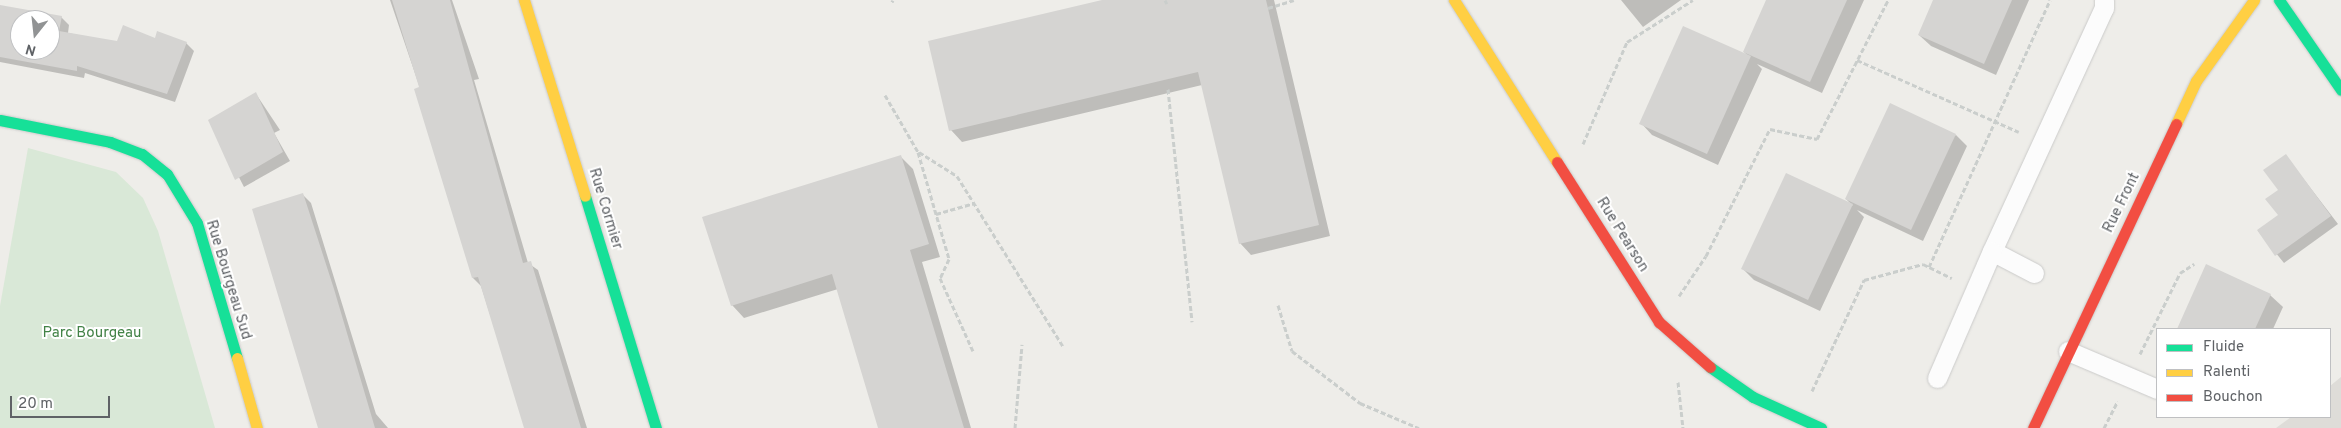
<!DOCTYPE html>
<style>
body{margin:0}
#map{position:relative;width:2341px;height:428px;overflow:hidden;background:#eeede9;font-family:Overpass,sans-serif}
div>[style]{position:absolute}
.education>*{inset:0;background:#dedcd8}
.green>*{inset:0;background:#d9e8d7}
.shadow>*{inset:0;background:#0003}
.building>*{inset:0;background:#d5d4d2}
.path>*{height:3px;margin-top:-1.5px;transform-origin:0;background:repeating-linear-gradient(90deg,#cacecc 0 5px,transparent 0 7.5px)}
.roads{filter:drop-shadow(0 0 1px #cbcbca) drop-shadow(0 0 1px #cbcbca)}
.lane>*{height:19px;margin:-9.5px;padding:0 9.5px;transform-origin:9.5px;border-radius:9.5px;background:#fcfcfc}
.fast>*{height:11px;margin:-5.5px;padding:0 5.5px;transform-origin:5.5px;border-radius:5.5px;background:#16e098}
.slow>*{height:11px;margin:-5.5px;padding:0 5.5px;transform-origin:5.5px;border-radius:5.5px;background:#ffcf43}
.jam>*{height:11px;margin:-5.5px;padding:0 5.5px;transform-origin:5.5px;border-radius:5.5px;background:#f24e42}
span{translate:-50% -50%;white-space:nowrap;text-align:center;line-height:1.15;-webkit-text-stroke:4px #fff;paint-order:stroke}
.street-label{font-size:15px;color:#5f6266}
.park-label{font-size:15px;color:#428246}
.legend{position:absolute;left:2156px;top:328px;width:175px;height:90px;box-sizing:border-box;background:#fff;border:1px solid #bfc0c2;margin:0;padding:6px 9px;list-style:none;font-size:15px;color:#5f6266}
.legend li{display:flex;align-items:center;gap:10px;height:25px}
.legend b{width:25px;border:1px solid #bfc0c2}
.north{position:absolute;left:10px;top:10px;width:50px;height:50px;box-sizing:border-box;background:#fff;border:1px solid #bfc0c2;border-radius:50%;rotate:196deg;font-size:14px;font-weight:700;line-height:20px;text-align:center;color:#5f6266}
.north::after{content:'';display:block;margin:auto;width:18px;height:22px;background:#919394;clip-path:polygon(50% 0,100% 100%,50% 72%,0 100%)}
.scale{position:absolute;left:10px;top:396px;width:100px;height:22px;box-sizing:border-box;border:2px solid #5f6266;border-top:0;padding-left:6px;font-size:15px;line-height:18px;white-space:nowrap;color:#5f6266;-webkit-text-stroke:4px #fff;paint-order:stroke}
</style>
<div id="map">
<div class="education">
<div style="clip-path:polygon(2341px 377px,2341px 428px,2276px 428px,2291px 417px,2330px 417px,2330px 386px)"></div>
</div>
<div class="green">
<div style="clip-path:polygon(28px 148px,116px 172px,143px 198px,158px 231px,215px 428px,0 428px,0 306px)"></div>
</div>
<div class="shadow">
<div style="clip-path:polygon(390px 0,452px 0,479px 79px,474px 80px,528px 263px,538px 270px,587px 428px,526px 428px,481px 286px,473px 278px,420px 88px)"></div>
<div style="clip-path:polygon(1107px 0,1274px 0,1330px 236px,1251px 255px,1240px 243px,1202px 85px,962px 142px,951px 130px)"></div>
<div style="clip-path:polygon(1621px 0,1681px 0,1643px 27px)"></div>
<div style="clip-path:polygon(1767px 0,1864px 0,1822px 93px,1757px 64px,1762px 69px,1718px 165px,1652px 135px,1641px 123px,1749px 57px,1744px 52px)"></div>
<div style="clip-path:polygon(1934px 0,2029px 0,1996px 75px,1931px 46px,1919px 35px)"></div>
<div style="clip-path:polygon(evenodd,0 6px,61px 17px,69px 25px,68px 33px,118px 43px,155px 39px,186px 43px,194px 51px,175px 102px,85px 73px,84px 78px,0 62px,0 6px,20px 20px,50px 20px,50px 50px,20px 50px,20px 20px)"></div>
<div style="clip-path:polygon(256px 94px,280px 130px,274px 133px,290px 161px,244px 187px,210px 121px)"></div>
<div style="clip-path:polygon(1956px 135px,1967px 146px,1923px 241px,1857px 210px,1864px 217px,1820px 311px,1754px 280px,1743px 269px,1787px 175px,1853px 206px,1846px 199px)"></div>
<div style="clip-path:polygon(900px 156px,913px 169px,940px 257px,922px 262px,971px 428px,880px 428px,838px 289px,744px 318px,732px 305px)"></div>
<div style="clip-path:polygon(2286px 156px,2338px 224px,2284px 263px,2258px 231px,2280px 216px)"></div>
<div style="clip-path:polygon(303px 195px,311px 203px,376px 414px,388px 428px,320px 428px)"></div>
<div style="clip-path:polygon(2206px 266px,2270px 295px,2283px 307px,2273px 329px,2178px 329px)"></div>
</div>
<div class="building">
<div style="clip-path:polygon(392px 0,450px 0,523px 263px,531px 261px,581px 428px,524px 428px,478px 277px,472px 278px,414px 89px,419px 87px)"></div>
<div style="clip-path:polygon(1102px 0,1266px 0,1319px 225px,1239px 244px,1198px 72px,949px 131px,928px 41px)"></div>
<div style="clip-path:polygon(1766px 0,1847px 0,1810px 82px,1743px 52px)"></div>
<div style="clip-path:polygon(1933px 0,2012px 0,1984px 64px,1918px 35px)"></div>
<div style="clip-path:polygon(evenodd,0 5px,62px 16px,59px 31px,117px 41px,123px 25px,155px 38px,157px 31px,187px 42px,167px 94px,77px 66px,77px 71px,0 57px,0 5px,20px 20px,50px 20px,50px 50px,20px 50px,20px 20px)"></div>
<div style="clip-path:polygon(1683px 26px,1751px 56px,1707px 154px,1639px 124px)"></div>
<div style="clip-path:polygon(256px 92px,283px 152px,235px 180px,208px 120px)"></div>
<div style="clip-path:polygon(1890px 103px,1956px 134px,1911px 230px,1845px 199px)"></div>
<div style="clip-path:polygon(2286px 154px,2331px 216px,2275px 256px,2257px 230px,2278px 215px,2265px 199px,2278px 190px,2263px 170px)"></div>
<div style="clip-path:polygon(901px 155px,929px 244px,910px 250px,964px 428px,878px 428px,832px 274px,731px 306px,702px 217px)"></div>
<div style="clip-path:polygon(1786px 173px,1853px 204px,1808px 300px,1741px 269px)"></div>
<div style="clip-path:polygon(303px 193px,334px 289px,375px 428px,318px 428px,271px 272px,252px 209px)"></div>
<div style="clip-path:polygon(2206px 264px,2271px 294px,2255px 329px,2177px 329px)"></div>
</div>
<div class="path">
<div style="left:1165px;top:0;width:4px;rotate:63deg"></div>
<div style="left:892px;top:2px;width:2px;rotate:-63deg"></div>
<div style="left:1268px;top:8px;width:27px;rotate:-17deg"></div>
<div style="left:1857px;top:60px;width:177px;rotate:24deg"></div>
<div style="left:1168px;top:89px;width:234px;rotate:84.1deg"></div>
<div style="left:885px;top:95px;width:66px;rotate:59.9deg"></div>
<div style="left:918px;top:152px;width:111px;rotate:73.8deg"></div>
<div style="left:949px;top:259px;width:21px;rotate:115deg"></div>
<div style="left:940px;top:278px;width:80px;rotate:65.7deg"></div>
<div style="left:1583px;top:144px;width:111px;rotate:-66.7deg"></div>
<div style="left:1627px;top:42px;width:78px;rotate:-32.5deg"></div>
<div style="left:919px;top:152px;width:45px;rotate:32.3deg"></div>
<div style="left:957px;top:176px;width:200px;rotate:58.1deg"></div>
<div style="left:936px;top:214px;width:40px;rotate:-16deg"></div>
<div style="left:1929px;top:267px;width:293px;rotate:-65.6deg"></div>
<div style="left:1679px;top:296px;width:48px;rotate:-56deg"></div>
<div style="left:1706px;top:256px;width:142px;rotate:-63.3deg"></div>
<div style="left:1770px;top:129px;width:48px;rotate:12deg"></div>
<div style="left:1817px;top:139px;width:156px;rotate:-62.9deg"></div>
<div style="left:1278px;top:305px;width:48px;rotate:73.1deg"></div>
<div style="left:1292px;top:351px;width:86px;rotate:37.4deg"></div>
<div style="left:1360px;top:403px;width:64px;rotate:23deg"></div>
<div style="left:2140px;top:354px;width:90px;rotate:-63.7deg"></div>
<div style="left:2180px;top:273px;width:17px;rotate:-33deg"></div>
<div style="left:1678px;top:382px;width:46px;rotate:83.8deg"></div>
<div style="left:1812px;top:391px;width:123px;rotate:-64.9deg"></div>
<div style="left:1864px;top:280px;width:61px;rotate:-15.2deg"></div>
<div style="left:1923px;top:264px;width:32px;rotate:26deg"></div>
<div style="left:1015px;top:428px;width:84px;rotate:-85.2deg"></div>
<div style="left:2104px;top:428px;width:30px;rotate:-63deg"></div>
</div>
<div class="roads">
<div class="lane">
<div style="left:2034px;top:273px;width:47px;rotate:-152.4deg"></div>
<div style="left:1992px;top:251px;width:268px;rotate:-65.3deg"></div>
<div style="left:2104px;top:8px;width:8px;rotate:-90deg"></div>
<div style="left:2068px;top:351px;width:97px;rotate:23.1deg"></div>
<div style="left:1937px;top:378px;width:138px;rotate:-66.6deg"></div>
</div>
<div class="fast">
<div style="left:2279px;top:0;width:109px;rotate:55.4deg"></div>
<div style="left:0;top:120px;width:112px;rotate:11.3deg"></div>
<div style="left:110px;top:142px;width:34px;rotate:21deg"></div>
<div style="left:142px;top:154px;width:32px;rotate:39deg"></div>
<div style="left:167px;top:174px;width:57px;rotate:58.5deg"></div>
<div style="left:197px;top:223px;width:141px;rotate:73.5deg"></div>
<div style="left:585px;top:196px;width:243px;rotate:73deg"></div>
<div style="left:1710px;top:367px;width:52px;rotate:34.9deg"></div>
<div style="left:1753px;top:397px;width:75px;rotate:24.5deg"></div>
</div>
<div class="slow">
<div style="left:524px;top:0;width:205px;rotate:72.7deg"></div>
<div style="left:1454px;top:0;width:192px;rotate:57.6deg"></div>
<div style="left:2176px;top:124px;width:47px;rotate:-65.1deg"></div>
<div style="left:2196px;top:81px;width:100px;rotate:-54.4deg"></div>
<div style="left:237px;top:358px;width:73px;rotate:74.1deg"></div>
</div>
<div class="jam">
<div style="left:1557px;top:162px;width:190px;rotate:57.5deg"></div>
<div style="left:1659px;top:322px;width:68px;rotate:41.4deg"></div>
<div style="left:2033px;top:428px;width:336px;rotate:-64.8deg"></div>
</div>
</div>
<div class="street-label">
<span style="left:2122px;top:203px;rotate:-64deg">Rue Front</span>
<span style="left:605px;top:209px;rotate:73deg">Rue Cormier</span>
<span style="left:1622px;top:235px;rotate:58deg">Rue Pearson</span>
<span style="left:228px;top:280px;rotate:73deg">Rue Bourgeau Sud</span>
</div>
<div class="park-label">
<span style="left:92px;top:334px">Parc Bourgeau</span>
</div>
<ul class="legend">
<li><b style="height:6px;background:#16e098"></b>Fluide</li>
<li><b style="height:6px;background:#ffcf43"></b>Ralenti</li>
<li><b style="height:6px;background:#f24e42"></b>Bouchon</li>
</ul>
<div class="north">N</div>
<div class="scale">20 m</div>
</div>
